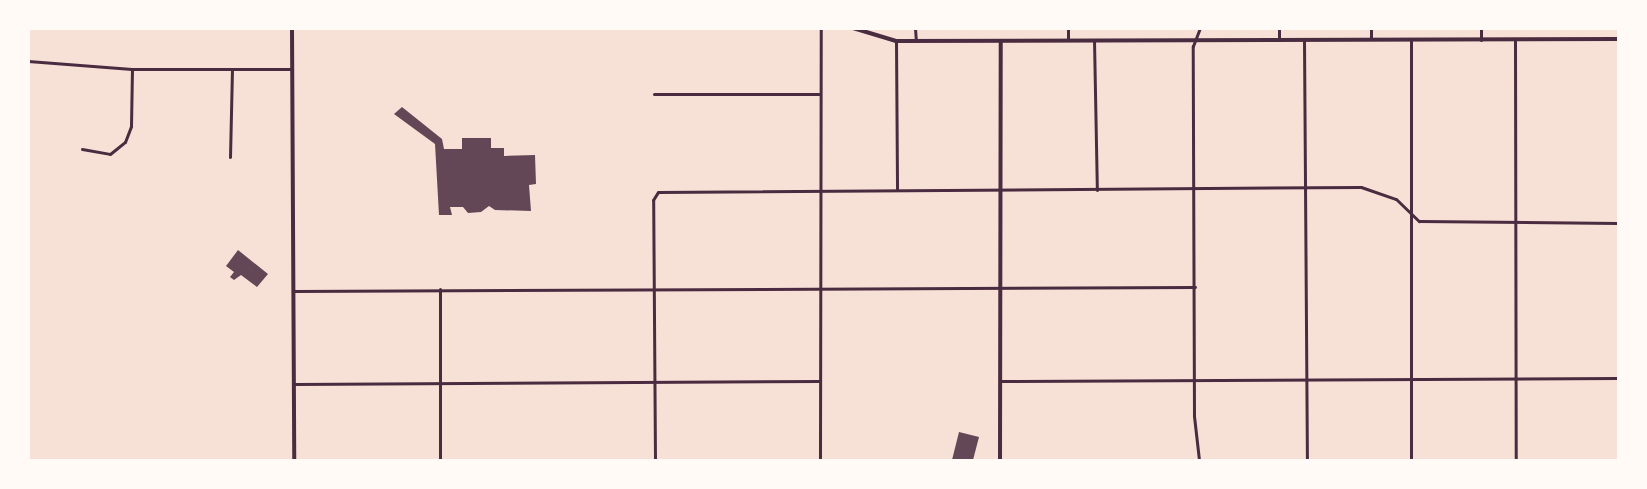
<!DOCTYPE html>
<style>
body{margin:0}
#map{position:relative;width:1647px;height:489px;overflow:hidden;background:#f7e1d7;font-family:Manrope,sans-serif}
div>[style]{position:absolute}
.building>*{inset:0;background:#644757}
.minor>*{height:3px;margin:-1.5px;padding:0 1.5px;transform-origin:1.5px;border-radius:1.5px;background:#4a2c40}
.tertiary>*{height:4px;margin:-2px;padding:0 2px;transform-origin:2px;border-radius:2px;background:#4a2c40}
span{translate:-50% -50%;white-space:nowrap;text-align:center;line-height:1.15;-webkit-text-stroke:4.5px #fffaf5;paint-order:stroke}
.frame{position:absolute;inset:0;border:30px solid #fffaf5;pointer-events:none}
</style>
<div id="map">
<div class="building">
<div style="clip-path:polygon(402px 107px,442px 139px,444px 149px,462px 149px,462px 138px,491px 138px,491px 148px,504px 148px,504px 156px,535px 155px,536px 184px,529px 185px,531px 211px,495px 210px,489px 206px,481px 212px,468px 213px,463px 207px,450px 207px,452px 215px,439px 215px,435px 144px,394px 114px)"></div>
<div style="clip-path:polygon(238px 250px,268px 274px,257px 287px,241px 275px,234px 280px,230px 277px,234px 272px,226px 266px)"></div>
<div style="clip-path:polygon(959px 432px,979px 437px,973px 460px,952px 460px)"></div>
</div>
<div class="minor">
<div style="left:915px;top:28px;width:13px;rotate:86deg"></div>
<div style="left:1481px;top:28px;width:12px;rotate:90deg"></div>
<div style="left:1371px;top:39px;width:11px;rotate:-90deg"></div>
<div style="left:1411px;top:39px;width:421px;rotate:90deg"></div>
<div style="left:1068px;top:40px;width:12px;rotate:-90deg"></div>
<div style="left:1094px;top:40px;width:150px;rotate:88.9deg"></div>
<div style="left:1279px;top:40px;width:12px;rotate:-90deg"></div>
<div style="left:1304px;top:40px;width:420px;rotate:89.6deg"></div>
<div style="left:1515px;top:40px;width:420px;rotate:89.9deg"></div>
<div style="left:896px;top:41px;width:148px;rotate:89.6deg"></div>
<div style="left:28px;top:61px;width:104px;rotate:4.4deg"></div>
<div style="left:132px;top:69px;width:160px"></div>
<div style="left:654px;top:94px;width:165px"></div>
<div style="left:82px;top:149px;width:28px;rotate:10deg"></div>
<div style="left:110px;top:154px;width:19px;rotate:-39deg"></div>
<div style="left:125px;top:142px;width:17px;rotate:-69deg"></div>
<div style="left:131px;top:126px;width:57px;rotate:-89deg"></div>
<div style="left:230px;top:157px;width:86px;rotate:-88.7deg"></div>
<div style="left:440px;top:289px;width:171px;rotate:90deg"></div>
<div style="left:294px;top:291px;width:901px;rotate:-0.25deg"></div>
<div style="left:1000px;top:381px;width:618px;rotate:-0.28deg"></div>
<div style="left:294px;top:384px;width:526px;rotate:-0.33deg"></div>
<div style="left:655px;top:460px;width:260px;rotate:-90.4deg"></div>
<div style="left:653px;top:200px;width:9px;rotate:-58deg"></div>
<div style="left:658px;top:192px;width:703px;rotate:-0.41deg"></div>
<div style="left:1361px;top:187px;width:37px;rotate:19deg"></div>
<div style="left:1396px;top:199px;width:32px;rotate:44deg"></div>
<div style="left:1419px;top:221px;width:199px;rotate:0.6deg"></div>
<div style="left:820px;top:460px;width:432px;rotate:-89.9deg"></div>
<div style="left:1199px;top:460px;width:44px;rotate:-96.5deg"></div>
<div style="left:1194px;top:416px;width:370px;rotate:-90.2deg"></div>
<div style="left:1193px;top:46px;width:19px;rotate:-69deg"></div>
</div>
<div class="tertiary">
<div style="left:292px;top:28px;width:432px;rotate:89.7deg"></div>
<div style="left:853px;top:28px;width:45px;rotate:16.8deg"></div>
<div style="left:896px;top:41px;width:722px;rotate:-0.16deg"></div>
<div style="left:1000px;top:460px;width:419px;rotate:-89.9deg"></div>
</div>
<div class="frame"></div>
</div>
